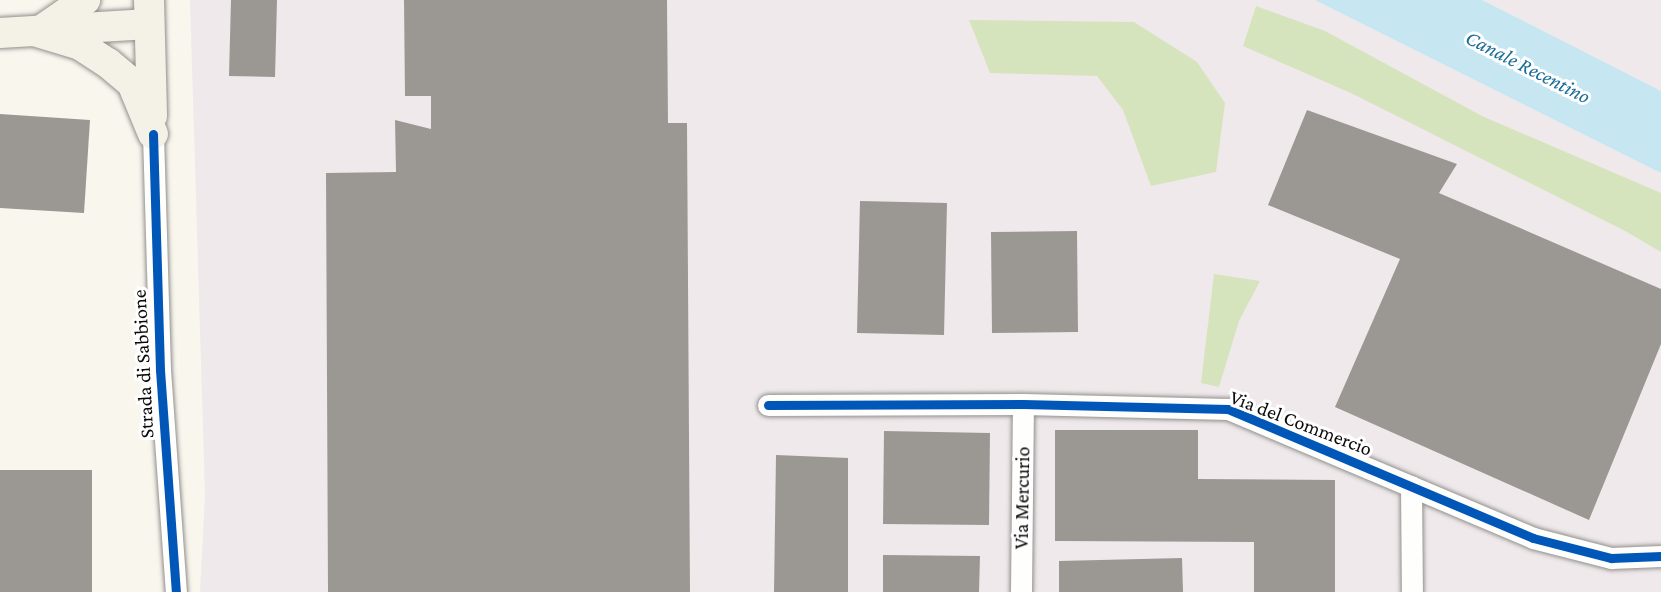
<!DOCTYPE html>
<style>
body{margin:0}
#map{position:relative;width:1661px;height:592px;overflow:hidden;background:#f9f6ee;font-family:"Crimson Pro",serif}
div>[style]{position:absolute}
.industrial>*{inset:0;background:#efe9eb}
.forest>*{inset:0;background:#d6e4bd}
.water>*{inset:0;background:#c6e7f2}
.building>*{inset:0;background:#9b9894}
.roads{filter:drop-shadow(0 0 2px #92908d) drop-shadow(0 0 2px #92908d)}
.minor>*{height:21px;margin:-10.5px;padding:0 10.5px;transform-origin:10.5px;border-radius:10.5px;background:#fefefc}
.secondary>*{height:30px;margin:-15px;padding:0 15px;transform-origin:15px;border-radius:15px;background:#f4f1e7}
.cycleway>*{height:9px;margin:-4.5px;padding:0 4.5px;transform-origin:4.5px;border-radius:4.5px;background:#0057b8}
span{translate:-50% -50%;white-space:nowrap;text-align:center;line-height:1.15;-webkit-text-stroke:6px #fff;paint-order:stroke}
.street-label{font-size:20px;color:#0a0a0a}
.water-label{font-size:21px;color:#1a6d96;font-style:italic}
</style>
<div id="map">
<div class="industrial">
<div style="clip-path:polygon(190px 0,1661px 0,1661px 592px,200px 592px,205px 495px)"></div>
</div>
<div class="forest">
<div style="clip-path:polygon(1256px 6px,1325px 31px,1482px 116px,1661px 193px,1661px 252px,1627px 232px,1353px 94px,1243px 46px)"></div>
<div style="clip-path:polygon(969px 20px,1134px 22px,1197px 62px,1225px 103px,1216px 172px,1151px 186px,1123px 110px,1097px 76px,990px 73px)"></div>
<div style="clip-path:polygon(1214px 274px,1260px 281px,1239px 321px,1219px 387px,1201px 383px)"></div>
</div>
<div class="water">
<div style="clip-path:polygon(1315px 0,1482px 0,1661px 91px,1661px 173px)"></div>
</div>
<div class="building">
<div style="clip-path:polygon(231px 0,277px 0,275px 77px,229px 76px)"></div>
<div style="clip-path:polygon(404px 0,667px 0,668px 123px,687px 123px,690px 592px,328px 592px,326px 173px,396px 172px,395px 120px,431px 129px,431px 96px,405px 96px)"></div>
<div style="clip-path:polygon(1307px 110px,1457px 164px,1439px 193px,1661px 289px,1661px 344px,1589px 520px,1335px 407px,1400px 259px,1268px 205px)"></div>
<div style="clip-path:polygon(0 114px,90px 120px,84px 213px,0 208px)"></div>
<div style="clip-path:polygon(860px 201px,947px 203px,944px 335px,857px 333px)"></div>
<div style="clip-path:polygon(1077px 231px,1078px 332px,992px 333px,991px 232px)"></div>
<div style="clip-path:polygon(1055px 430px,1198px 430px,1198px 479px,1335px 480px,1335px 592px,1254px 592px,1254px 542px,1055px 541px)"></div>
<div style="clip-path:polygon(884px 431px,990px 433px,989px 525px,883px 524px)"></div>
<div style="clip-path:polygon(776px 455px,848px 458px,848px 592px,774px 592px)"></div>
<div style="clip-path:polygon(0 470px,92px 470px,92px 592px,0 592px)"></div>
<div style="clip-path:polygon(883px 555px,980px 556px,979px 592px,883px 592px)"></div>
<div style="clip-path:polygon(1182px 558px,1183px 592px,1059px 592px,1059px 561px)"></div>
</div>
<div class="roads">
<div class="minor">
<div style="left:153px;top:134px;width:236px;rotate:88.3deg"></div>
<div style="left:160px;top:370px;width:223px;rotate:85.9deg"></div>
<div style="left:768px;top:405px;width:255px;rotate:-0.2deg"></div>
<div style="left:1023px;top:404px;width:205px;rotate:1.4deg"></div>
<div style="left:1228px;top:409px;width:331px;rotate:22.9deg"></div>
<div style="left:1533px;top:538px;width:81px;rotate:14.4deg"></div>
<div style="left:1611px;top:558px;width:50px;rotate:-2.3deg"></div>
<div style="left:1411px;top:486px;width:106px;rotate:89.5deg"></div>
<div style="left:1021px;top:592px;width:188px;rotate:-89.4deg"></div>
</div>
<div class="secondary">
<div style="left:149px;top:0;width:116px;rotate:88.5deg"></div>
<div style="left:40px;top:31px;width:55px;rotate:-34.6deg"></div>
<div style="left:37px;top:32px;width:45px;rotate:16.8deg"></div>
<div style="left:80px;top:45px;width:33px;rotate:33deg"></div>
<div style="left:108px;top:63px;width:31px;rotate:40deg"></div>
<div style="left:132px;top:83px;width:55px;rotate:67.6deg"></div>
<div style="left:0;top:33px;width:149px;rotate:-3.5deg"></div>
</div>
</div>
<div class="cycleway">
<div style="left:153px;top:134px;width:236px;rotate:88.3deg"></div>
<div style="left:160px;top:370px;width:223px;rotate:85.9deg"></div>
<div style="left:768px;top:405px;width:255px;rotate:-0.2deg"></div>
<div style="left:1023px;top:404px;width:205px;rotate:1.4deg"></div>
<div style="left:1228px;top:409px;width:331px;rotate:22.9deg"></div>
<div style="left:1533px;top:538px;width:81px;rotate:14.4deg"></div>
<div style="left:1611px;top:558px;width:50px;rotate:-2.3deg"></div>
</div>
<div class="street-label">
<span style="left:143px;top:364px;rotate:-93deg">Strada di Sabbione</span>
<span style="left:1301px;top:423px;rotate:21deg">Via del Commercio</span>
<span style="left:1022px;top:498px;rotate:-89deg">Via Mercurio</span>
</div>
<div class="water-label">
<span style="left:1528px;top:67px;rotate:27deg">Canale Recentino</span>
</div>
</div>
